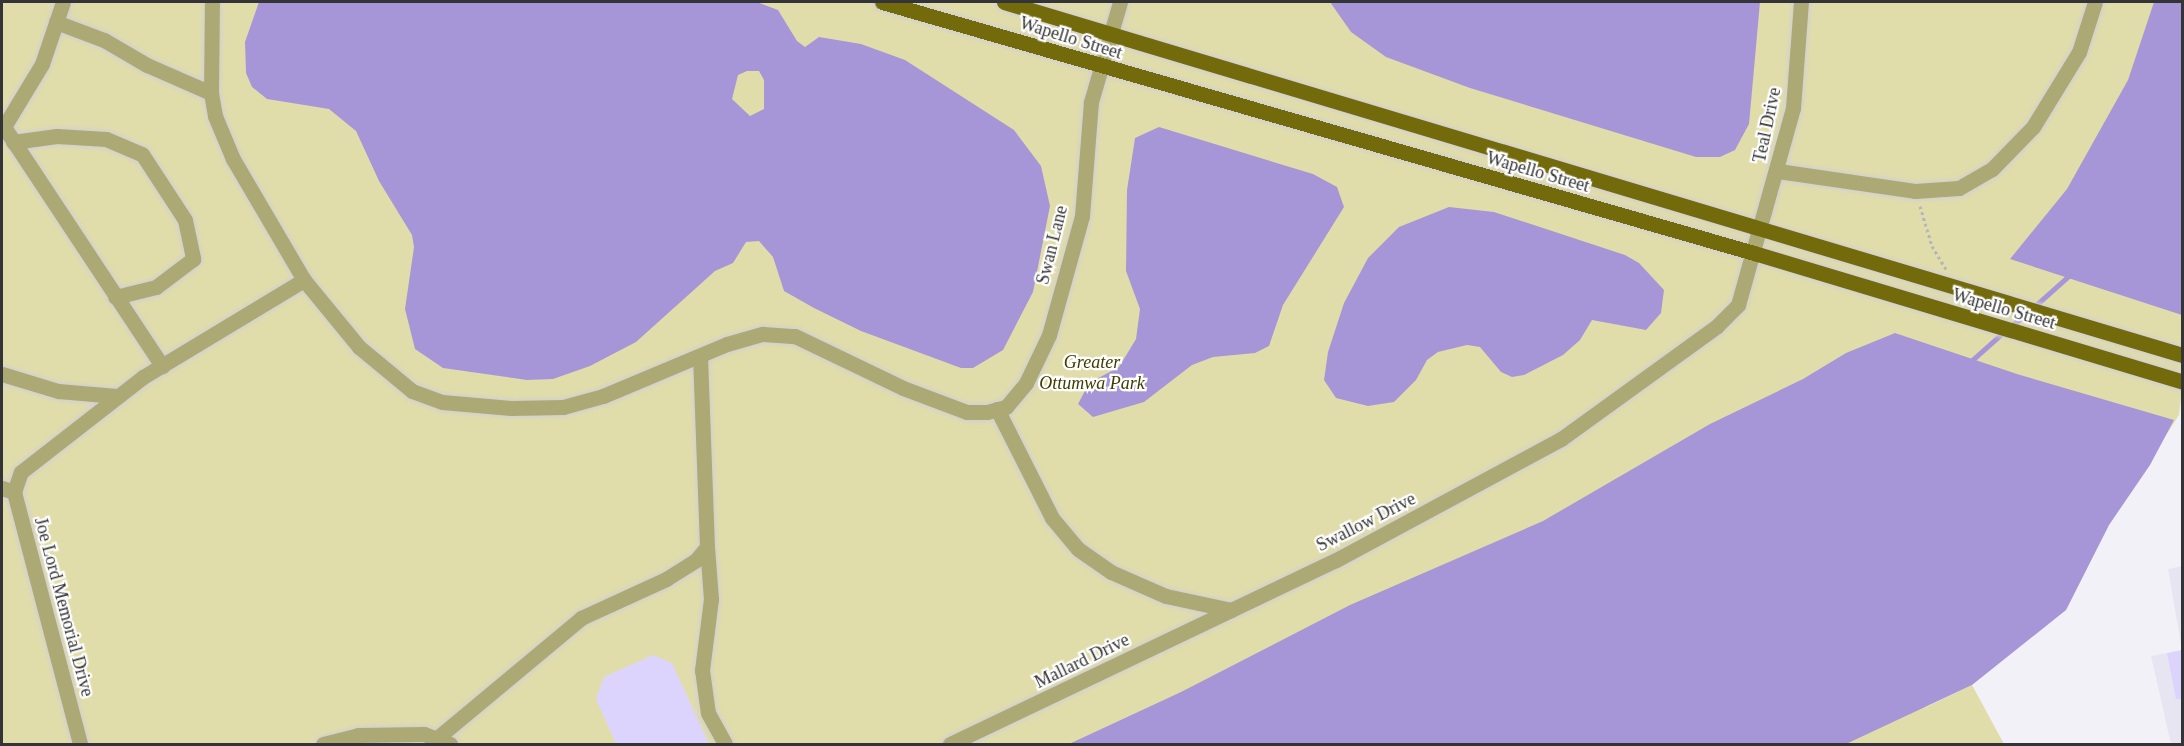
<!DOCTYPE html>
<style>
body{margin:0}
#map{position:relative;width:2184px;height:746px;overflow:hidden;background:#f2f1f8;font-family:Georgia,serif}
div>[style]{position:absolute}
.built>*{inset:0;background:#e8e5f3}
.green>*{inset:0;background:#e1ddaa}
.water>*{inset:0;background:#a796d7}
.stream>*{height:4.5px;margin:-2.25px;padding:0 2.25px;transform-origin:2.25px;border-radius:2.25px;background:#a796d7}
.building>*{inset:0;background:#ddd4fd}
.path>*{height:3px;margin-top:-1.5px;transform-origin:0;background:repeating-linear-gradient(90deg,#b6b5bb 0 3px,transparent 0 6px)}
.roads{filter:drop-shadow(0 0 2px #d0cfd5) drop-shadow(0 0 2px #d0cfd5)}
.minor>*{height:15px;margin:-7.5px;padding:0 7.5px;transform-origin:7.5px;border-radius:7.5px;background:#ada975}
.major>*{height:15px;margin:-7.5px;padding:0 7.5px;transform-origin:7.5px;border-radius:7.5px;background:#726a0b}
span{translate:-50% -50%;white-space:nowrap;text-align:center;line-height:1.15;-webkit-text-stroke:4.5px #fff;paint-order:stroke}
.street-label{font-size:18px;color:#343436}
.park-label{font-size:18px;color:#403b00;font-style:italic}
.frame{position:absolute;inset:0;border:3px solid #343436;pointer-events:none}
</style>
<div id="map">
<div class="built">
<div style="clip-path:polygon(2182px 566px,2182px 744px,2171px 744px,2151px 656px,2182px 650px,2168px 569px)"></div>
</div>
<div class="green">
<div style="clip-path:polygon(2px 2px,2182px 2px,2182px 391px,2179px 415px,2109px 525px,2066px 610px,1924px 708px,1972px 685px,2004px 744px,2px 744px)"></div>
</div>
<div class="water">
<div style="clip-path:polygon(evenodd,259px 2px,757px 2px,778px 10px,797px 41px,805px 47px,819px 37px,861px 44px,905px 60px,1014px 130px,1041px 166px,1050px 206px,1033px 292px,1003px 350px,973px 368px,961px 368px,861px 331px,814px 308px,784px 291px,773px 257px,759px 241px,746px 242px,733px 263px,715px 271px,636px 342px,590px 366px,553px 379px,527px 380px,443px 368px,415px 349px,405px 309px,414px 247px,412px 235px,379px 181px,356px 131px,329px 109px,267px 99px,252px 87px,246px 73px,245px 42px,259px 2px,747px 71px,759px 71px,764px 80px,764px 109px,750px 116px,732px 99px,738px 75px,747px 71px)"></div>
<div style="clip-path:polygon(1330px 2px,1760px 2px,1749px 124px,1735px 150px,1720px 157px,1696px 157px,1470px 88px,1386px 57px,1351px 32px)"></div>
<div style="clip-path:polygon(2154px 2px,2182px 2px,2182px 315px,2010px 259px,2067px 189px,2128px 80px)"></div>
<div style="clip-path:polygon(1159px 127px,1313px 174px,1337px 187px,1344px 207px,1283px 305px,1269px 346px,1255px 353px,1213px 357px,1192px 365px,1144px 402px,1093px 417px,1078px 404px,1089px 383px,1119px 367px,1136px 339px,1140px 309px,1126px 271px,1127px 190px,1135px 138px)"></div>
<div style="clip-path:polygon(1449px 207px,1494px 212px,1625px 255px,1639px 263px,1664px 290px,1661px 313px,1646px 330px,1592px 320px,1580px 340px,1563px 355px,1524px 375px,1512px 377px,1501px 372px,1480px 347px,1467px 345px,1438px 352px,1427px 360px,1416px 380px,1394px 402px,1368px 406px,1336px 398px,1324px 380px,1328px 352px,1344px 303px,1368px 258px,1399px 227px)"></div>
<div style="clip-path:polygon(1895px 333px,2017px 374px,2174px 420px,2150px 465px,2109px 525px,2066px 610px,1972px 685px,1846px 744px,1069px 744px,1181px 692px,1350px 605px,1543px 521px,1710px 424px,1803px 379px,1846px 353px)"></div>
</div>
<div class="stream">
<div style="left:2035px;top:306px;width:48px;rotate:-41.6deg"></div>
<div style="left:2012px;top:326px;width:22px;rotate:-43deg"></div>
<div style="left:1969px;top:363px;width:48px;rotate:-41.6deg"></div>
</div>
<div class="building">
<div style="clip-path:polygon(2182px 650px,2182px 699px,2176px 699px,2167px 653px)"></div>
<div style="clip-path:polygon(653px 655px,672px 663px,709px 744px,616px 744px,596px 699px,604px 677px)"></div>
</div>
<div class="path">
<div style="left:1920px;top:206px;width:42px;rotate:73.3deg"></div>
<div style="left:1932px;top:246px;width:27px;rotate:59deg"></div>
</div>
<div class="roads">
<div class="minor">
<div style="left:56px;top:22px;width:51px;rotate:20.6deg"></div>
<div style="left:104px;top:40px;width:50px;rotate:30.2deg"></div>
<div style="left:147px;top:65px;width:70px;rotate:23.6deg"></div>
<div style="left:211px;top:93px;width:23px;rotate:80deg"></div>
<div style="left:215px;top:116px;width:47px;rotate:67.3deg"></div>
<div style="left:233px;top:159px;width:140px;rotate:59.6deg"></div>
<div style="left:304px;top:280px;width:87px;rotate:50.6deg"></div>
<div style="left:359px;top:347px;width:69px;rotate:39.7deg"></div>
<div style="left:412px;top:391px;width:32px;rotate:20deg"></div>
<div style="left:442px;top:402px;width:69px;rotate:5deg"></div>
<div style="left:511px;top:408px;width:52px;rotate:-1.1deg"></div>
<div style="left:563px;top:407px;width:41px;rotate:-15.4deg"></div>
<div style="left:603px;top:396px;width:134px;rotate:-22.8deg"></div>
<div style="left:727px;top:344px;width:37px;rotate:-16deg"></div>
<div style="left:763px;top:334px;width:32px;rotate:4deg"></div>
<div style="left:795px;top:336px;width:120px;rotate:25.7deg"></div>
<div style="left:903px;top:388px;width:68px;rotate:20.6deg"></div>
<div style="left:967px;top:412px;width:20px"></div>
<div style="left:987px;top:412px;width:20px;rotate:-15deg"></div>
<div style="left:1006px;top:407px;width:31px;rotate:-50deg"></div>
<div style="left:1026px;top:383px;width:53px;rotate:-64.4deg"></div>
<div style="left:1049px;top:335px;width:123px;rotate:-74.5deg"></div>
<div style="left:1082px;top:216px;width:114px;rotate:-85.5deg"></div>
<div style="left:1091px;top:102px;width:104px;rotate:-73.8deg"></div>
<div style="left:211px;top:93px;width:91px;rotate:-89.4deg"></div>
<div style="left:4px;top:127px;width:287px;rotate:56.5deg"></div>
<div style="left:2px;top:130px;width:77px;rotate:-58.8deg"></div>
<div style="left:42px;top:64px;width:65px;rotate:-71.3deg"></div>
<div style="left:13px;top:142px;width:44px;rotate:-7.8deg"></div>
<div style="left:57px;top:136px;width:49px;rotate:3.5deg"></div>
<div style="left:106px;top:139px;width:39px;rotate:23deg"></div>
<div style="left:142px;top:154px;width:79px;rotate:56.9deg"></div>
<div style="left:185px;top:220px;width:40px;rotate:78deg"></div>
<div style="left:193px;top:259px;width:46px;rotate:142.9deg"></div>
<div style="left:156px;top:287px;width:42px;rotate:166.3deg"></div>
<div style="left:1778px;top:171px;width:138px;rotate:8.3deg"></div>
<div style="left:1915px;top:191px;width:44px;rotate:-3.9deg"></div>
<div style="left:1959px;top:188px;width:38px;rotate:-30deg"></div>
<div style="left:1992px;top:169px;width:59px;rotate:-45.7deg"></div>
<div style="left:2033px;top:127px;width:88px;rotate:-58.5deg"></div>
<div style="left:2079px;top:52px;width:52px;rotate:-72.3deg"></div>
<div style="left:2px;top:374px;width:59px;rotate:16.9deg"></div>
<div style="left:58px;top:391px;width:59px;rotate:4.8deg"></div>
<div style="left:997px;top:409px;width:122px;rotate:63.2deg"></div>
<div style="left:1052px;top:518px;width:40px;rotate:50deg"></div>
<div style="left:1078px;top:549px;width:40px;rotate:34.9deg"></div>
<div style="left:1111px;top:572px;width:60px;rotate:23.6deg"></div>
<div style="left:1166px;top:596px;width:66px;rotate:12.2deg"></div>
<div style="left:1231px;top:610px;width:116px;rotate:-25.5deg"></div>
<div style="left:1336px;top:560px;width:255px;rotate:-28.3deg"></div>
<div style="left:1561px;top:439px;width:193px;rotate:-35.9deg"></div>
<div style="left:1717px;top:326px;width:30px;rotate:-45deg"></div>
<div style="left:1738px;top:305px;width:205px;rotate:-74.4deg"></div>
<div style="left:1793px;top:108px;width:106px;rotate:-85.7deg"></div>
<div style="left:2px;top:488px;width:13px;rotate:18deg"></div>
<div style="left:14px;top:492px;width:260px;rotate:75.3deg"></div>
<div style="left:14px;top:492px;width:21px;rotate:-71deg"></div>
<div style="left:21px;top:472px;width:155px;rotate:-37.9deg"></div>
<div style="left:143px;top:377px;width:188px;rotate:-31.1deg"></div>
<div style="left:707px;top:547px;width:52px;rotate:85.6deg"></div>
<div style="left:711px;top:599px;width:72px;rotate:97.2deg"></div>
<div style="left:702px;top:670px;width:43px;rotate:82.1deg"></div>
<div style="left:708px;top:713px;width:35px;rotate:61deg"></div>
<div style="left:436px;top:739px;width:189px;rotate:-39.8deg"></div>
<div style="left:581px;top:618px;width:94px;rotate:-24.6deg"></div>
<div style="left:666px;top:579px;width:36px;rotate:-32deg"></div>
<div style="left:696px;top:560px;width:17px;rotate:-50deg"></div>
<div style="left:707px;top:547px;width:191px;rotate:-92.1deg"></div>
<div style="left:323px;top:744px;width:36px;rotate:-14deg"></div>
<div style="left:358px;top:735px;width:66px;rotate:-0.9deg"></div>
<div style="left:424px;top:734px;width:28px;rotate:21deg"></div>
<div style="left:950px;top:744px;width:311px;rotate:-25.5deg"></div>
</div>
<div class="major">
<div style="left:882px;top:2px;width:907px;rotate:16.06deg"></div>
<div style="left:1754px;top:253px;width:447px;rotate:16.7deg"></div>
<div style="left:1004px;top:2px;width:1230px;rotate:16.68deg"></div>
</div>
</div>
<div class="street-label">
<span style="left:1071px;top:38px;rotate:17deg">Wapello Street</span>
<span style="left:1767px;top:125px;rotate:-78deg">Teal Drive</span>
<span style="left:1538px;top:172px;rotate:16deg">Wapello Street</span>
<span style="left:1052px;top:245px;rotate:-76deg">Swan Lane</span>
<span style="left:2004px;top:309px;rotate:16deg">Wapello Street</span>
<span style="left:1366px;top:522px;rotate:-27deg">Swallow Drive</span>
<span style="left:64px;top:607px;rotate:75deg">Joe Lord Memorial Drive</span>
<span style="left:1082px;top:661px;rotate:-26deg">Mallard Drive</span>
</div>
<div class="park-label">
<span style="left:1092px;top:373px">Greater<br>Ottumwa Park</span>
</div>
<div class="frame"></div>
</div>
